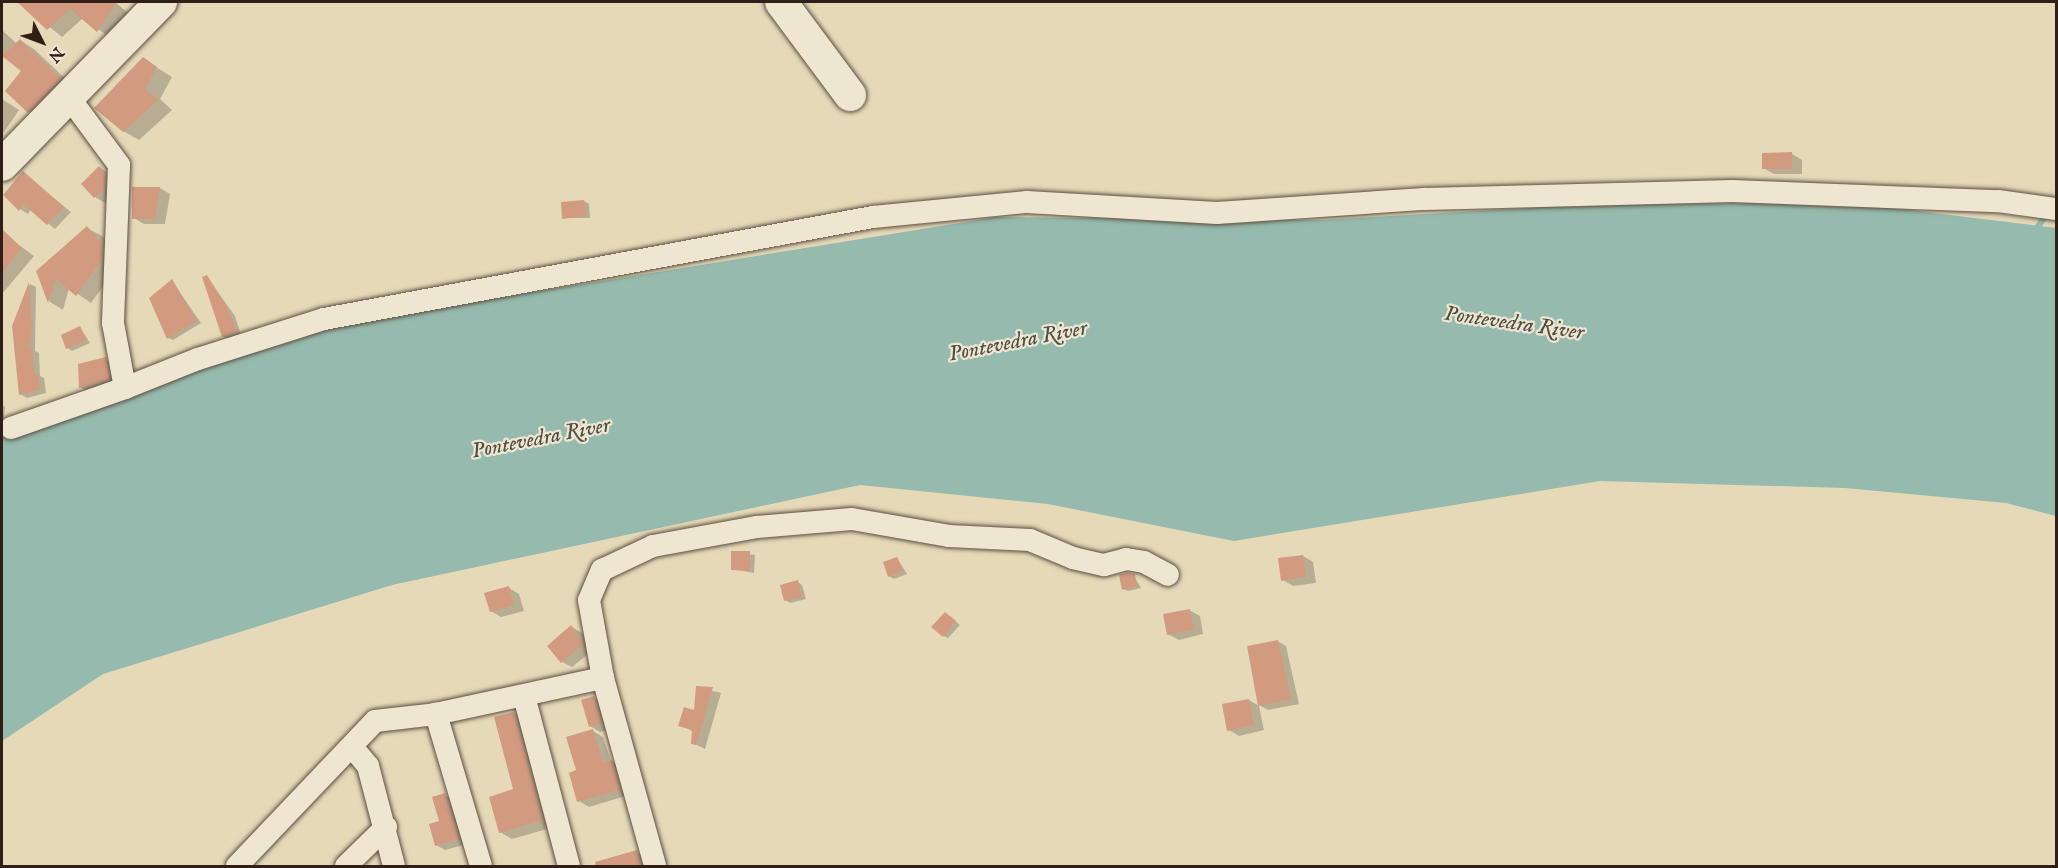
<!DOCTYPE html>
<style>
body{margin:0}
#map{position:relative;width:2058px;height:868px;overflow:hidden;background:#e5d9b8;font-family:"IM FELL English",serif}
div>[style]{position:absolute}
.water>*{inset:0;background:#96baad}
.shadow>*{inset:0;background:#0003}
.stream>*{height:6px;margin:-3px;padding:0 3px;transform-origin:3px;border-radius:3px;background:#96baad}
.building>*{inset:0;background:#d29b80}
.roads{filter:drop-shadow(0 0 2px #5c4e40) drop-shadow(0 0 2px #5c4e40)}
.street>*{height:22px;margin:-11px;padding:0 11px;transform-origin:11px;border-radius:11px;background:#eee6d1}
.secondary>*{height:32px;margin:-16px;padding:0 16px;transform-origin:16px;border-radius:16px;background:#eee6d1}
span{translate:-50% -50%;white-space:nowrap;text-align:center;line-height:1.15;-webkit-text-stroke:4.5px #eee6d1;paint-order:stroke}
.water-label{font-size:22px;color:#4e4e45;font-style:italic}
.frame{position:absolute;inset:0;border:3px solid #2f1f18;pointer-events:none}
.north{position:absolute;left:12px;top:12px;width:60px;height:60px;-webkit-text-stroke:4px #eee6d1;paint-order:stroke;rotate:132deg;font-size:16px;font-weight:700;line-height:24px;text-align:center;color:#2f1f18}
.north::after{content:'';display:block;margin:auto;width:21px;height:27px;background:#2f1f18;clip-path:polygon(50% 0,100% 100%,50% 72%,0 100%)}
</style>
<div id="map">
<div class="water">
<div style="clip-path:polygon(1843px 202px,2056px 228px,2056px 516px,2006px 503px,1845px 488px,1600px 481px,1234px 541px,1048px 504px,860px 485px,392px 585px,103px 674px,2px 741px,2px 433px,307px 329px,996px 217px,1320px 220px,1581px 205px)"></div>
</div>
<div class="shadow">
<div style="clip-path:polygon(26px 2px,115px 2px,128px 13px,112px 39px,83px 18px,62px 37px,23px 5px)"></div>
<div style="clip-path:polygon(2px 30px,17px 44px,21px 41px,34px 49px,74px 87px,43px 119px,29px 111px,23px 71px,2px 54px)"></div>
<div style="clip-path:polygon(143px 59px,172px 77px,160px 99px,172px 110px,139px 140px,123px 131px)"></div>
<div style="clip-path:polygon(2px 99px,19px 110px,2px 135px)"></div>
<div style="clip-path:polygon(1792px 154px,1802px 160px,1802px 174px,1774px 174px,1763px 168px)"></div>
<div style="clip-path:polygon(100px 168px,110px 174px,114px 195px,105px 203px,95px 197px)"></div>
<div style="clip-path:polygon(23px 173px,71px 212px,55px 229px,31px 209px,28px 214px,20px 209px,5px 195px)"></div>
<div style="clip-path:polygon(160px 188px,170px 194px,165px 224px,144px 224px,134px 218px,134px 189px)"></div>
<div style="clip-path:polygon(584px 201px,589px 204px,590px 218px,564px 218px)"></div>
<div style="clip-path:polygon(87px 228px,102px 236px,117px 253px,116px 268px,91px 303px,69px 288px,63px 310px,50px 302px,37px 271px)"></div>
<div style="clip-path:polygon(8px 237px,34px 256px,2px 294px,2px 244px)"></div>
<div style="clip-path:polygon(207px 277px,235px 316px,241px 335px,227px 339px,223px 336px)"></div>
<div style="clip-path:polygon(172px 281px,201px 323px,173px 340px,168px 338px)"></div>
<div style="clip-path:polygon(30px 284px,36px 287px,35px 351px,39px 353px,40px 376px,44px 378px,46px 393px,27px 398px,20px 394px,14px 326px)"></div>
<div style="clip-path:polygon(80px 327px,90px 343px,72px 351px,68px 348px)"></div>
<div style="clip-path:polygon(105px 359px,116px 365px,119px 384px,90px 393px,80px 387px)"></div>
<div style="clip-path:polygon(2px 404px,5px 407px,2px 438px)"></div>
<div style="clip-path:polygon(733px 552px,755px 555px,754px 573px,732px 569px)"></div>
<div style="clip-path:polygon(1303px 556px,1313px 562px,1316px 583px,1293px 586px,1283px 580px)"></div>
<div style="clip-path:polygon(897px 558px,907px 574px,894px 579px,889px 576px)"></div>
<div style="clip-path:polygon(1134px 576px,1141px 588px,1128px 591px,1124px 589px)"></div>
<div style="clip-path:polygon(798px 582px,802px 585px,806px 599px,790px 603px,785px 600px)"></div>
<div style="clip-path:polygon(509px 588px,519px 594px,524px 611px,501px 617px,491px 611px)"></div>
<div style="clip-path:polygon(1189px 610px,1200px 616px,1203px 634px,1179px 640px,1168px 634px)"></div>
<div style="clip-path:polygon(949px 616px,960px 625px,948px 638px,944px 636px)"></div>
<div style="clip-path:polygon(572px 627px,582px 633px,593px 650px,572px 667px,562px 662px)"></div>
<div style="clip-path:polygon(1277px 641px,1286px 646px,1299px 704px,1268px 710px,1259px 705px)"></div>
<div style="clip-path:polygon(697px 687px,721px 693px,705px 749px,693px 743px,694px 732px,680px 725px,695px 712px)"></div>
<div style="clip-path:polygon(594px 698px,604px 704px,611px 729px,600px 732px,590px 726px)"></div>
<div style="clip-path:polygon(1249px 700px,1259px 706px,1264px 730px,1239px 736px,1229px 730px)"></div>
<div style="clip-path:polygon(514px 713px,526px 720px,554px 827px,512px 839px,500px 832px,515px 790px)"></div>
<div style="clip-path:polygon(593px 731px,603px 737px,611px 761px,622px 768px,629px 795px,589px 807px,579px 801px,578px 771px)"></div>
<div style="clip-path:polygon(445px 795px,454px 800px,467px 844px,445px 850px,436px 845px)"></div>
<div style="clip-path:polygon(636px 852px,647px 858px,649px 866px,602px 866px)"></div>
</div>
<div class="stream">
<div style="left:2033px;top:233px;width:25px;rotate:-53deg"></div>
</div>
<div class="building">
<div style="clip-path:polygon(17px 2px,117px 2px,97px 32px,70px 9px,47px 30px)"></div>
<div style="clip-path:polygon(20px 39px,61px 79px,28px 113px,5px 91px,21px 71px,2px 56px)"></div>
<div style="clip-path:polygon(143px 57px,157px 67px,145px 89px,158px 100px,123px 132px,94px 108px)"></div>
<div style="clip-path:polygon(1792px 152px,1792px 169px,1762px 169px,1762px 153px)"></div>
<div style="clip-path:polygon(99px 166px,105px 172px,105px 189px,94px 198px,81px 184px)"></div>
<div style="clip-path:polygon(23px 171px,64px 207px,47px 225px,23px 204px,19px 211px,3px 195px)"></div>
<div style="clip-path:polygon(132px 187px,160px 187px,155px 219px,132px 219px)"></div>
<div style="clip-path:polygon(584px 200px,586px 216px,562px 219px,561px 202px)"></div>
<div style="clip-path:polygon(87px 226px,102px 244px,102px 260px,76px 296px,56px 279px,48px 303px,36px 271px)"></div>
<div style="clip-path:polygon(2px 229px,22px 248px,2px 273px)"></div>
<div style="clip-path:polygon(207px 275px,230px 312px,237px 332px,222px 337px,202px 277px)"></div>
<div style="clip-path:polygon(172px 279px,197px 321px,167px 339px,149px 298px)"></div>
<div style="clip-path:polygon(29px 282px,32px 329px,28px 350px,32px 347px,34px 374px,38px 373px,40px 390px,19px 395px,12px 326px)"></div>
<div style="clip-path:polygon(80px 326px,86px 340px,66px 349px,61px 335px)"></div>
<div style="clip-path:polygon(106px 357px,110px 379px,79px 388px,78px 364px)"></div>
<div style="clip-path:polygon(731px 551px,750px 551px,750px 571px,731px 570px)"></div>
<div style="clip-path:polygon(1303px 555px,1306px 577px,1281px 581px,1278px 558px)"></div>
<div style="clip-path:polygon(897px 557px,903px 571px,888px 577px,883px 562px)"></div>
<div style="clip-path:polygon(1127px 573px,1135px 574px,1137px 586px,1122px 590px,1119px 575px)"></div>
<div style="clip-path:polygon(798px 580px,802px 597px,784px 601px,780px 585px)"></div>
<div style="clip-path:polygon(509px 586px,514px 605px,490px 612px,484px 593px)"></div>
<div style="clip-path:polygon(1190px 609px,1194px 629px,1167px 635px,1163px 614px)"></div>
<div style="clip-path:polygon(945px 612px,956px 621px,943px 637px,931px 627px)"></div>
<div style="clip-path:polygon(571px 625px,583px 644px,561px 663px,547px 646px)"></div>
<div style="clip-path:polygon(1278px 640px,1291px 699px,1258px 706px,1247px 646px)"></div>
<div style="clip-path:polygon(696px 686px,713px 687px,696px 745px,691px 744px,692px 730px,678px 726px,684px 707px,694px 710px)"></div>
<div style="clip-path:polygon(594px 696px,601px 723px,589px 727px,581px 700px)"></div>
<div style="clip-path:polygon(1249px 699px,1254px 725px,1227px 731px,1222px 704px)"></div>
<div style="clip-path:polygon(514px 712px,543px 820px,499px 833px,489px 797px,513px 789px,494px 717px)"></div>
<div style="clip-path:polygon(593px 729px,603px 763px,612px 760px,620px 790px,577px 802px,569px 773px,576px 770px,566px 737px)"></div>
<div style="clip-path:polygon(445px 793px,459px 839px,435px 846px,429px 824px,439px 821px,432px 797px)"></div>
<div style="clip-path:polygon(637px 850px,641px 867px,596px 867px,595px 862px)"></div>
</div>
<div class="roads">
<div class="street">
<div style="left:68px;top:96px;width:86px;rotate:53.5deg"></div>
<div style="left:119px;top:165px;width:158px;rotate:92.2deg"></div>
<div style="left:113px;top:323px;width:66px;rotate:79.5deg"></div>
<div style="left:125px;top:388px;width:79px;rotate:-21.7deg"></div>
<div style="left:198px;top:359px;width:132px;rotate:-17.6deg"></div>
<div style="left:324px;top:319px;width:558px;rotate:-10.53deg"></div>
<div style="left:873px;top:217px;width:155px;rotate:-5.6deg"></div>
<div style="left:1027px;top:202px;width:190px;rotate:3.3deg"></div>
<div style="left:1217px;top:213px;width:208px;rotate:-3.9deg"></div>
<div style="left:1425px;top:199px;width:307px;rotate:-1.5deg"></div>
<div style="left:1732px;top:191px;width:266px;rotate:2.2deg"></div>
<div style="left:1998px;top:201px;width:59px;rotate:7.9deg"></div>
<div style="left:11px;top:428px;width:121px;rotate:-19.3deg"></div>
<div style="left:603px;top:678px;width:79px;rotate:-100.2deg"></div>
<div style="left:589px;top:600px;width:33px;rotate:-67deg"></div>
<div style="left:602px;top:570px;width:56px;rotate:-25.2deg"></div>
<div style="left:653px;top:546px;width:106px;rotate:-10.4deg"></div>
<div style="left:757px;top:527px;width:95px;rotate:-4.8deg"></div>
<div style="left:852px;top:519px;width:98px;rotate:9.9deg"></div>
<div style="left:949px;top:536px;width:81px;rotate:2.8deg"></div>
<div style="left:1030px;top:540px;width:47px;rotate:22.7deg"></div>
<div style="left:1073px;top:558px;width:32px;rotate:13deg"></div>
<div style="left:1104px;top:565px;width:23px;rotate:-15deg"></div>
<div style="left:1126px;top:559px;width:18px;rotate:9deg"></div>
<div style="left:1144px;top:562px;width:27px;rotate:28deg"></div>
<div style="left:524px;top:696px;width:176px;rotate:75.2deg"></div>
<div style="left:353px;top:748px;width:23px;rotate:50deg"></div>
<div style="left:368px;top:766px;width:103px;rotate:75.4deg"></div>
<div style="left:237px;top:866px;width:200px;rotate:-46.4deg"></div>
<div style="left:375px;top:721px;width:61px;rotate:-6.5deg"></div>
<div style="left:346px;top:866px;width:56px;rotate:-44.3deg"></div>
<div style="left:481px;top:866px;width:159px;rotate:-106.5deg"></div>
<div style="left:436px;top:714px;width:171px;rotate:-12.2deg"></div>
<div style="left:603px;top:678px;width:195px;rotate:74.5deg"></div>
</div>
<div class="secondary">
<div style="left:781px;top:2px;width:116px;rotate:53.4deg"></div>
<div style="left:2px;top:165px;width:228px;rotate:-45.7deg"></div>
</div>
</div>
<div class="water-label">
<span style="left:1514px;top:324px;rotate:8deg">Pontevedra River</span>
<span style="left:1018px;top:342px;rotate:-11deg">Pontevedra River</span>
<span style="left:541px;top:439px;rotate:-11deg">Pontevedra River</span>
</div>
<div class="frame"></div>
<div class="north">N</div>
</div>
